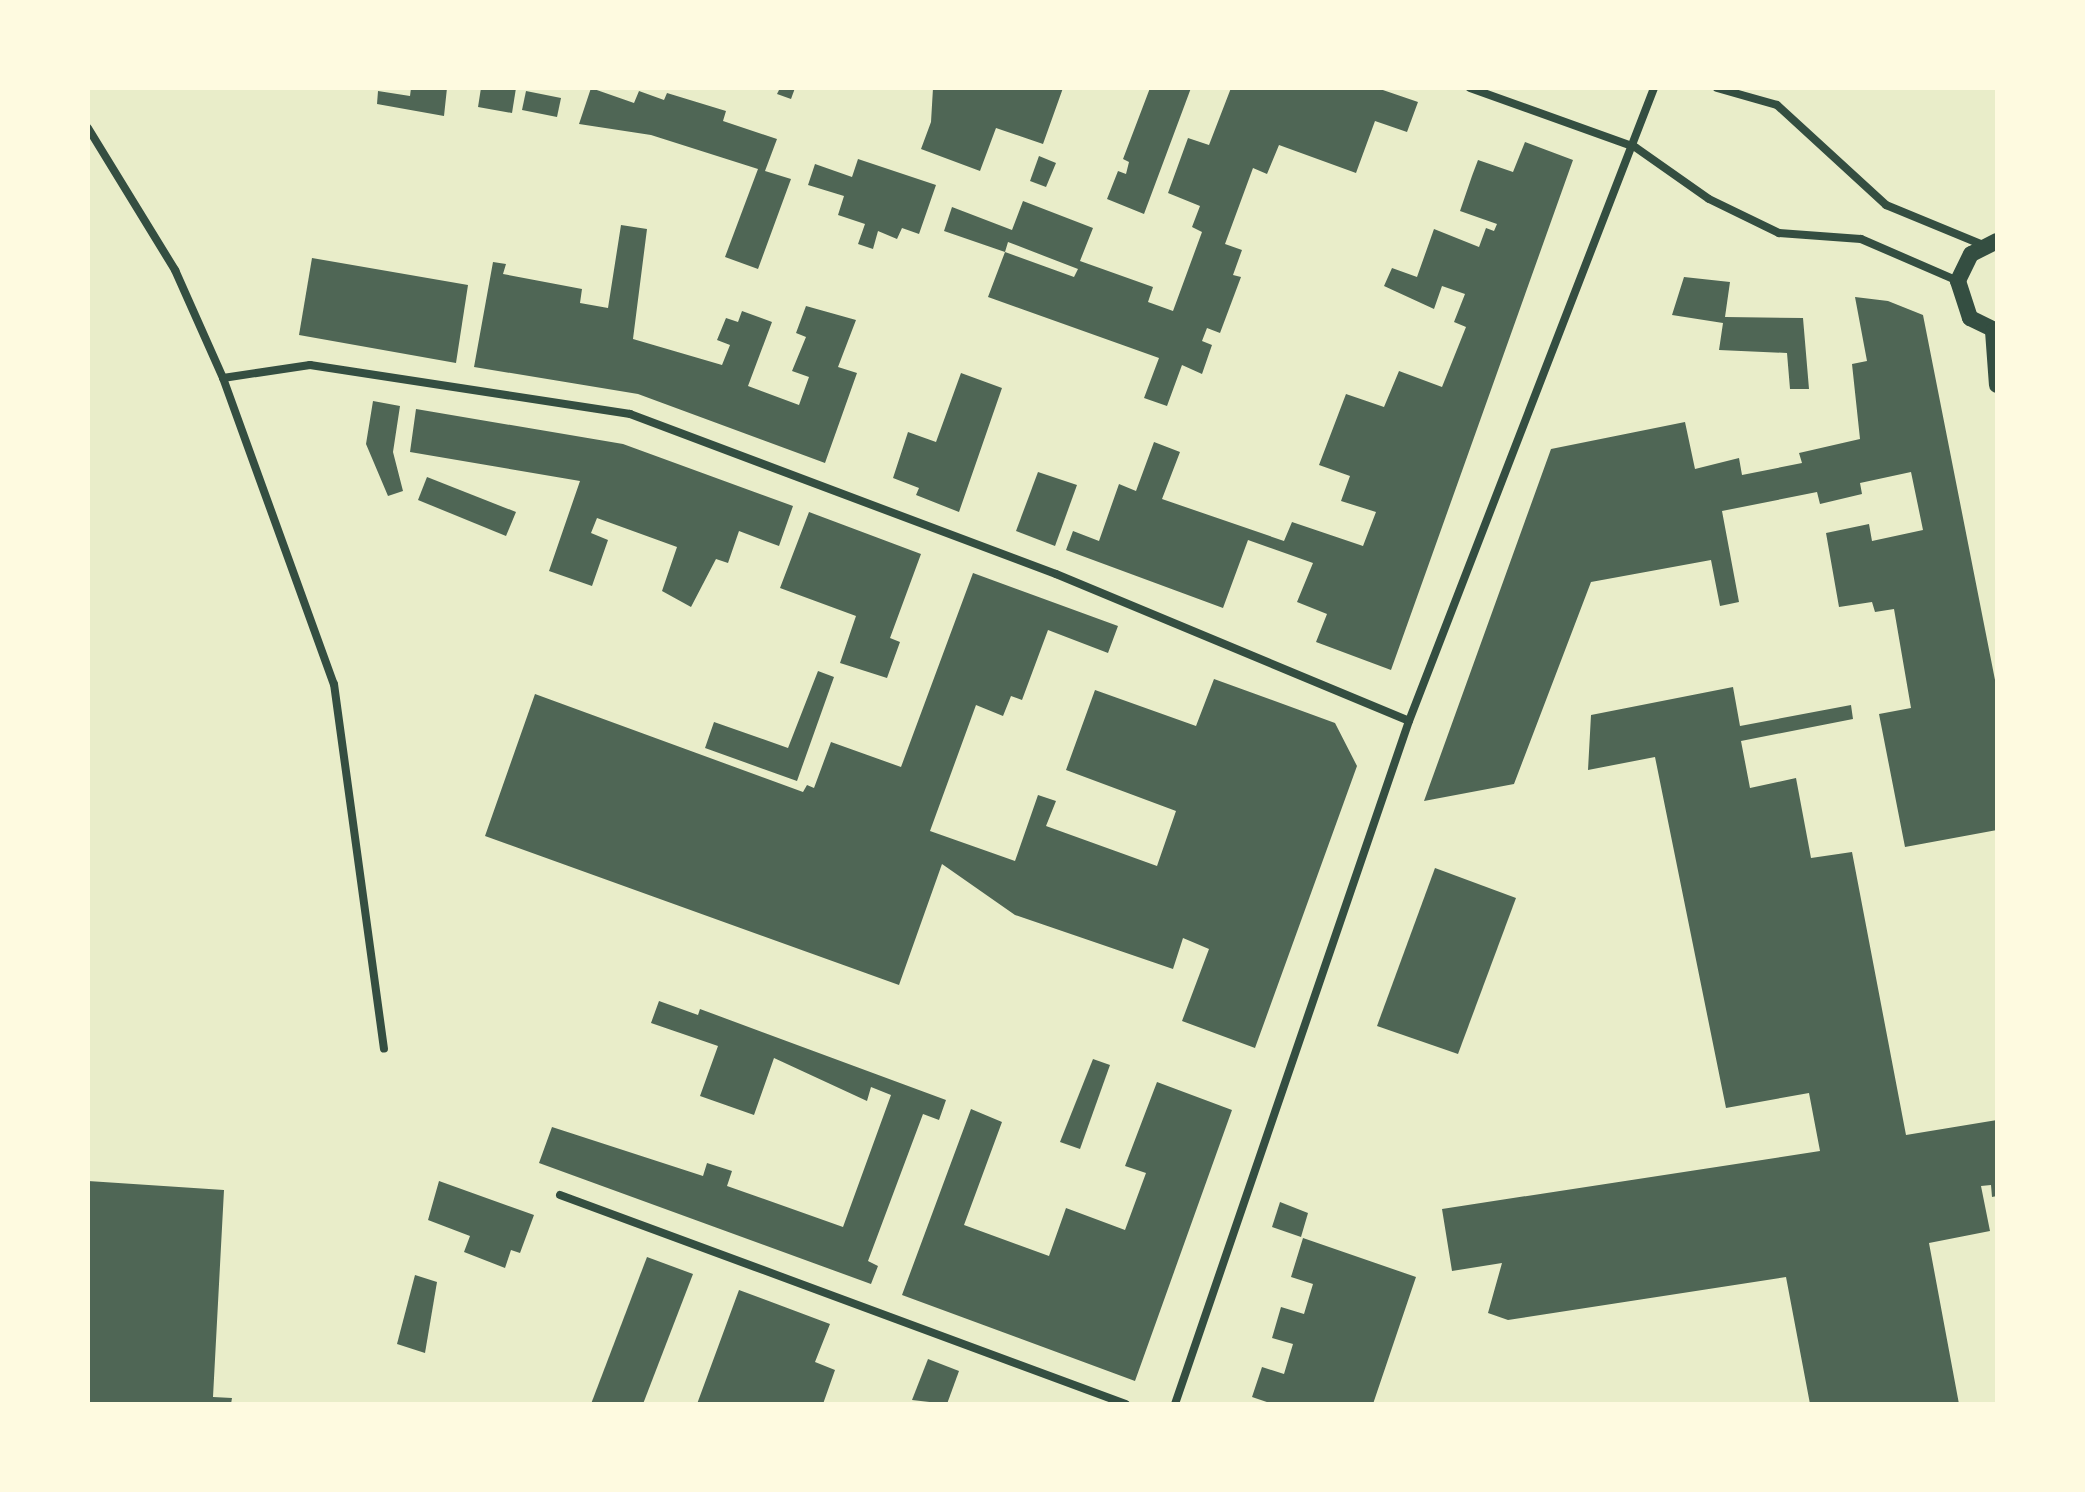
<!DOCTYPE html>
<style>
body{margin:0}
#map{position:relative;width:2085px;height:1492px;overflow:hidden;background:#e9edc9;font-family:"PT Sans",sans-serif}
div>[style]{position:absolute}
.building>*{inset:0;background:#4f6655}
.minor>*{height:8px;margin:-4px;padding:0 4px;transform-origin:4px;border-radius:4px;background:#344e41}
.secondary>*{height:16px;margin:-8px;padding:0 8px;transform-origin:8px;border-radius:8px;background:#344e41}
span{translate:-50% -50%;white-space:nowrap;text-align:center;line-height:1.15;-webkit-text-stroke:8px #fefae0;paint-order:stroke}
.frame{position:absolute;inset:0;border:90px solid #fefae0;pointer-events:none}
</style>
<div id="map">
<div class="building">
<div style="clip-path:polygon(411px 88px,447px 88px,444px 116px,377px 104px,378px 91px,410px 96px)"></div>
<div style="clip-path:polygon(481px 88px,516px 88px,512px 113px,478px 107px)"></div>
<div style="clip-path:polygon(591px 88px,634px 103px,639px 91px,664px 100px,667px 93px,726px 111px,723px 121px,777px 139px,765px 171px,791px 179px,758px 269px,725px 257px,758px 169px,651px 135px,579px 124px)"></div>
<div style="clip-path:polygon(780px 88px,795px 88px,791px 99px,777px 94px)"></div>
<div style="clip-path:polygon(933px 88px,1063px 88px,1043px 144px,996px 128px,980px 171px,921px 149px,931px 122px)"></div>
<div style="clip-path:polygon(1150px 88px,1191px 88px,1144px 214px,1107px 199px,1118px 171px,1126px 174px,1129px 162px,1123px 159px)"></div>
<div style="clip-path:polygon(1231px 88px,1377px 88px,1418px 102px,1407px 132px,1375px 121px,1356px 173px,1279px 145px,1267px 174px,1253px 168px,1225px 244px,1242px 250px,1233px 275px,1241px 277px,1220px 333px,1207px 328px,1202px 341px,1212px 345px,1202px 374px,1182px 365px,1167px 406px,1144px 398px,1159px 358px,988px 297px,1005px 252px,1074px 277px,1078px 269px,1008px 242px,1005px 252px,944px 231px,952px 207px,1012px 230px,1023px 201px,1093px 228px,1080px 261px,1153px 287px,1148px 302px,1173px 311px,1202px 232px,1192px 227px,1200px 206px,1168px 193px,1188px 138px,1209px 145px)"></div>
<div style="clip-path:polygon(526px 91px,561px 98px,557px 117px,522px 110px)"></div>
<div style="clip-path:polygon(1525px 142px,1573px 160px,1391px 670px,1316px 642px,1327px 614px,1297px 602px,1313px 563px,1248px 540px,1223px 608px,1066px 550px,1073px 531px,1099px 541px,1119px 484px,1136px 491px,1154px 442px,1180px 452px,1162px 499px,1284px 541px,1292px 522px,1363px 546px,1376px 512px,1341px 501px,1350px 476px,1319px 465px,1346px 394px,1384px 407px,1399px 371px,1442px 387px,1466px 327px,1454px 322px,1465px 294px,1442px 286px,1434px 309px,1384px 286px,1392px 268px,1417px 277px,1434px 229px,1479px 247px,1486px 228px,1494px 231px,1497px 224px,1460px 211px,1472px 176px,1478px 160px,1513px 172px)"></div>
<div style="clip-path:polygon(1039px 156px,1056px 163px,1046px 187px,1030px 181px)"></div>
<div style="clip-path:polygon(858px 159px,936px 185px,919px 234px,902px 228px,897px 239px,878px 231px,873px 249px,858px 244px,865px 224px,838px 215px,844px 196px,808px 185px,815px 164px,852px 177px)"></div>
<div style="clip-path:polygon(621px 225px,647px 229px,633px 339px,722px 365px,730px 345px,717px 340px,726px 318px,738px 322px,742px 311px,772px 322px,748px 386px,799px 405px,809px 377px,792px 371px,806px 337px,796px 333px,806px 306px,856px 320px,838px 367px,857px 373px,825px 463px,638px 394px,474px 367px,493px 262px,506px 264px,503px 274px,582px 289px,580px 303px,608px 308px)"></div>
<div style="clip-path:polygon(312px 258px,468px 285px,456px 363px,299px 335px)"></div>
<div style="clip-path:polygon(1684px 277px,1730px 282px,1725px 317px,1803px 318px,1809px 389px,1790px 389px,1787px 353px,1719px 350px,1723px 323px,1672px 315px)"></div>
<div style="clip-path:polygon(1855px 297px,1888px 301px,1923px 315px,1997px 690px,1997px 830px,1905px 847px,1879px 714px,1911px 708px,1894px 609px,1875px 612px,1872px 602px,1839px 607px,1826px 533px,1869px 524px,1872px 541px,1923px 530px,1911px 472px,1860px 483px,1862px 494px,1820px 504px,1817px 492px,1722px 511px,1739px 602px,1720px 606px,1711px 560px,1591px 582px,1514px 784px,1424px 801px,1551px 449px,1685px 422px,1695px 469px,1739px 458px,1742px 475px,1802px 463px,1799px 453px,1860px 439px,1852px 364px,1867px 361px)"></div>
<div style="clip-path:polygon(961px 373px,1002px 388px,959px 512px,916px 495px,919px 488px,893px 478px,908px 432px,936px 442px)"></div>
<div style="clip-path:polygon(373px 401px,400px 406px,393px 452px,403px 491px,388px 496px,366px 444px)"></div>
<div style="clip-path:polygon(416px 409px,623px 444px,793px 506px,779px 546px,739px 531px,728px 563px,716px 559px,691px 607px,662px 591px,677px 547px,597px 518px,591px 533px,608px 540px,592px 586px,549px 571px,580px 481px,410px 452px)"></div>
<div style="clip-path:polygon(1038px 472px,1077px 485px,1055px 546px,1016px 531px)"></div>
<div style="clip-path:polygon(427px 477px,516px 512px,506px 536px,418px 500px)"></div>
<div style="clip-path:polygon(809px 512px,921px 554px,890px 638px,900px 642px,887px 678px,840px 663px,856px 616px,780px 588px)"></div>
<div style="clip-path:polygon(973px 573px,1118px 626px,1108px 653px,1048px 630px,1022px 700px,1011px 696px,1003px 716px,976px 705px,930px 831px,1015px 861px,1038px 795px,1056px 801px,1046px 826px,1157px 866px,1176px 811px,1066px 770px,1095px 690px,1196px 726px,1214px 679px,1335px 723px,1357px 766px,1255px 1048px,1182px 1021px,1209px 949px,1183px 938px,1173px 969px,1015px 915px,942px 864px,899px 985px,485px 836px,535px 694px,803px 792px,807px 785px,814px 788px,831px 742px,901px 767px)"></div>
<div style="clip-path:polygon(818px 671px,834px 677px,797px 781px,705px 748px,714px 722px,788px 748px)"></div>
<div style="clip-path:polygon(1733px 687px,1740px 726px,1851px 705px,1853px 719px,1741px 741px,1750px 788px,1796px 778px,1811px 858px,1852px 852px,1906px 1135px,1997px 1120px,1997px 1196px,1992px 1197px,1991px 1185px,1981px 1186px,1990px 1231px,1929px 1243px,1959px 1404px,1810px 1404px,1786px 1277px,1508px 1320px,1488px 1313px,1502px 1263px,1452px 1271px,1442px 1209px,1820px 1151px,1809px 1093px,1726px 1108px,1655px 757px,1588px 770px,1591px 715px)"></div>
<div style="clip-path:polygon(1435px 868px,1516px 898px,1458px 1054px,1377px 1026px)"></div>
<div style="clip-path:polygon(659px 1001px,698px 1015px,700px 1009px,946px 1100px,939px 1120px,923px 1114px,868px 1261px,878px 1266px,871px 1284px,539px 1163px,552px 1127px,703px 1176px,707px 1163px,732px 1171px,727px 1186px,843px 1227px,891px 1095px,871px 1087px,867px 1101px,774px 1058px,754px 1115px,700px 1096px,718px 1046px,651px 1023px)"></div>
<div style="clip-path:polygon(1093px 1059px,1110px 1065px,1080px 1149px,1060px 1142px)"></div>
<div style="clip-path:polygon(1157px 1082px,1232px 1110px,1135px 1381px,902px 1295px,971px 1109px,1002px 1122px,964px 1225px,1049px 1256px,1066px 1208px,1125px 1230px,1146px 1173px,1125px 1166px)"></div>
<div style="clip-path:polygon(88px 1181px,224px 1190px,213px 1397px,232px 1398px,231px 1404px,88px 1404px)"></div>
<div style="clip-path:polygon(439px 1181px,534px 1215px,520px 1253px,511px 1250px,505px 1268px,464px 1252px,470px 1236px,428px 1220px)"></div>
<div style="clip-path:polygon(1280px 1202px,1308px 1213px,1301px 1237px,1272px 1227px)"></div>
<div style="clip-path:polygon(1303px 1238px,1416px 1277px,1373px 1404px,1273px 1404px,1252px 1397px,1262px 1367px,1284px 1374px,1293px 1344px,1272px 1338px,1281px 1307px,1304px 1314px,1313px 1284px,1291px 1277px)"></div>
<div style="clip-path:polygon(647px 1257px,693px 1274px,643px 1404px,591px 1404px)"></div>
<div style="clip-path:polygon(415px 1275px,437px 1282px,425px 1353px,397px 1344px)"></div>
<div style="clip-path:polygon(739px 1290px,830px 1324px,815px 1362px,835px 1370px,823px 1404px,697px 1404px)"></div>
<div style="clip-path:polygon(928px 1359px,959px 1371px,947px 1404px,912px 1400px)"></div>
</div>
<div class="minor">
<div style="left:1470px;top:88px;width:175px;rotate:19.7deg"></div>
<div style="left:1635px;top:147px;width:90px;rotate:35.1deg"></div>
<div style="left:1709px;top:199px;width:78px;rotate:25.9deg"></div>
<div style="left:1779px;top:233px;width:82px;rotate:4.2deg"></div>
<div style="left:1861px;top:239px;width:106px;rotate:23.4deg"></div>
<div style="left:1717px;top:88px;width:62px;rotate:15.8deg"></div>
<div style="left:1777px;top:105px;width:148px;rotate:42.5deg"></div>
<div style="left:1886px;top:205px;width:105px;rotate:22.4deg"></div>
<div style="left:88px;top:128px;width:167px;rotate:58.5deg"></div>
<div style="left:175px;top:270px;width:118px;rotate:66deg"></div>
<div style="left:223px;top:378px;width:326px;rotate:70.1deg"></div>
<div style="left:334px;top:684px;width:368px;rotate:82.2deg"></div>
<div style="left:223px;top:378px;width:88px;rotate:-8.5deg"></div>
<div style="left:310px;top:365px;width:324px;rotate:8.7deg"></div>
<div style="left:630px;top:414px;width:455px;rotate:20.6deg"></div>
<div style="left:1056px;top:574px;width:382px;rotate:22.6deg"></div>
<div style="left:560px;top:1195px;width:603px;rotate:20.27deg"></div>
<div style="left:1175px;top:1404px;width:722px;rotate:-71.09deg"></div>
<div style="left:1409px;top:721px;width:679px;rotate:-68.84deg"></div>
</div>
<div class="secondary">
<div style="left:1997px;top:241px;width:29px;rotate:153deg"></div>
<div style="left:1971px;top:254px;width:30px;rotate:116deg"></div>
<div style="left:1958px;top:281px;width:39px;rotate:72deg"></div>
<div style="left:1970px;top:318px;width:30px;rotate:26deg"></div>
<div style="left:1993px;top:331px;width:54px;rotate:85.8deg"></div>
</div>
<div class="frame"></div>
</div>
